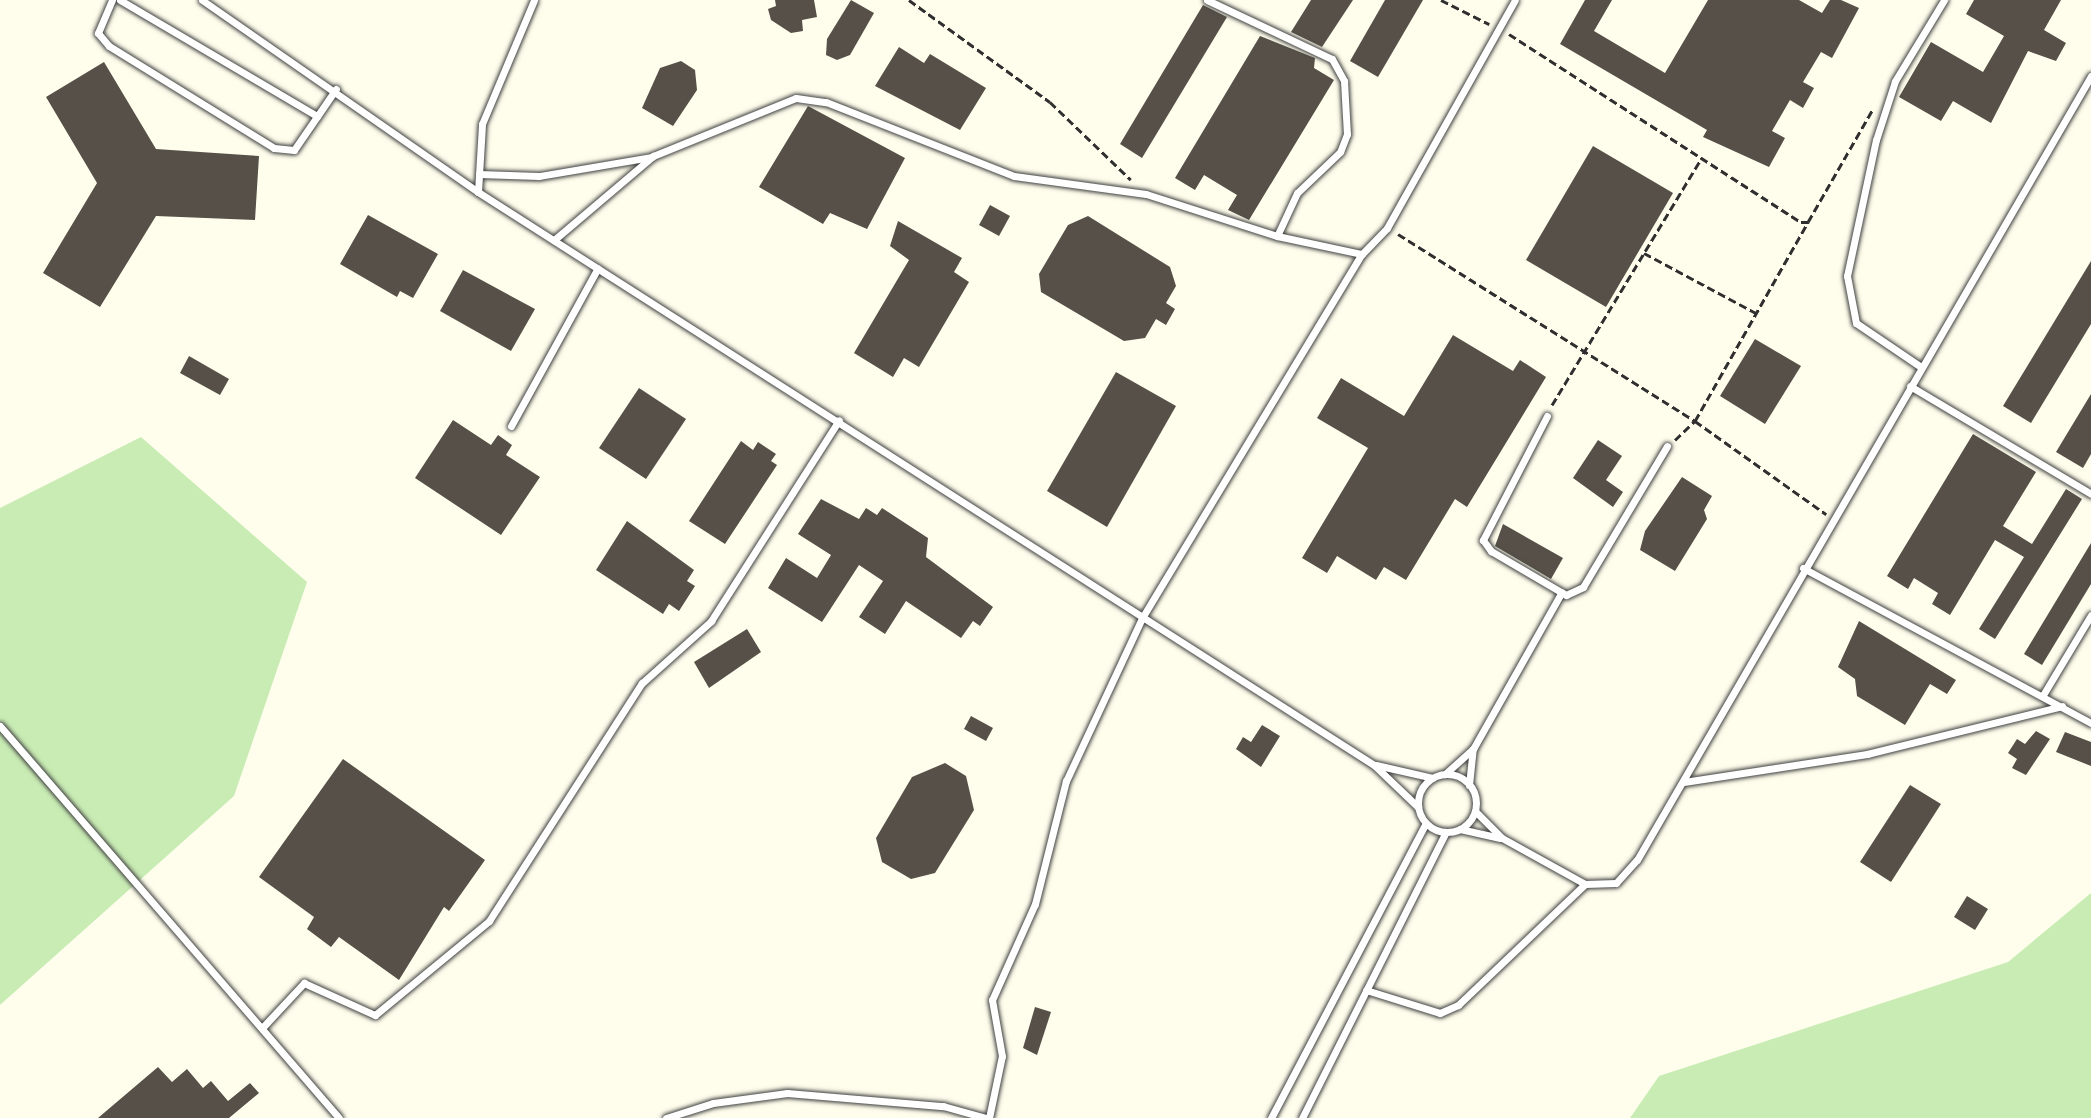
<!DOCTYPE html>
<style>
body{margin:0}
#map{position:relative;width:2091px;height:1118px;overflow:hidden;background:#fffeed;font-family:Lora,serif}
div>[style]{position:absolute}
.green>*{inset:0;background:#c9ecb4}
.building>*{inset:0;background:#565048}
.path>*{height:3px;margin-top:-1.5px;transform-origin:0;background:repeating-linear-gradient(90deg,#2f2f2f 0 8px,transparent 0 12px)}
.roads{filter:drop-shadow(0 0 2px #404040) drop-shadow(0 0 2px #404040)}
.service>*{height:7px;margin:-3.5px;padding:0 3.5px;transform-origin:3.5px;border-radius:3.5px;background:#fff}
.service>.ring{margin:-3.5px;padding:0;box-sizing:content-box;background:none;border:7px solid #fff;border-radius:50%}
span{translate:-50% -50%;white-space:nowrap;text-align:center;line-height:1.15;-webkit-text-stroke:8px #fff;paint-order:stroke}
</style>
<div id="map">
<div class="green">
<div style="clip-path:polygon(141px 437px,307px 582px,234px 796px,0 1005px,0 508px)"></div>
<div style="clip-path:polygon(2091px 893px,2091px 1118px,1630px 1118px,1659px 1076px,2008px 962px)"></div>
</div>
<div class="building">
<div style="clip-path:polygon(775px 0,814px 0,817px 17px,802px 20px,803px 31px,791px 33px,771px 20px,768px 9px,776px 6px)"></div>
<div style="clip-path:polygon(851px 0,874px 13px,850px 55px,837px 60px,826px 55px,827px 39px)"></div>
<div style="clip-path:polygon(1311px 0,1353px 0,1322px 47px,1291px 32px)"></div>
<div style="clip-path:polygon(1385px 0,1423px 0,1378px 77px,1350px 61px)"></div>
<div style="clip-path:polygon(1585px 0,1612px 0,1594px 31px,1665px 73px,1708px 0,1799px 0,1822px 13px,1830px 0,1841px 0,1859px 8px,1832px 58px,1821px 52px,1803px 82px,1814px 88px,1803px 108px,1790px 100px,1772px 131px,1785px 138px,1769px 167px,1703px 137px,1707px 130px,1560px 44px)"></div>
<div style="clip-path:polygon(1974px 0,2061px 0,2044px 30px,2066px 43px,2056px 61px,2028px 51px,1991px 123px,1953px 101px,1941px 121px,1899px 97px,1931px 42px,1983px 72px,2004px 36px,1966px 14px)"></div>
<div style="clip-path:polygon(1203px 5px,1227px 17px,1142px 158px,1120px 144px)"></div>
<div style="clip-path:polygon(1260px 36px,1315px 58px,1314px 68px,1334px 80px,1249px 220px,1228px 210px,1237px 195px,1204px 175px,1195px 190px,1175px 178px)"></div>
<div style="clip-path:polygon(899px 47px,924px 63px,930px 54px,986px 88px,960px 130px,875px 86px)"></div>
<div style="clip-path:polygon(681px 61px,695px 70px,697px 90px,673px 126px,642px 108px,660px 68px)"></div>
<div style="clip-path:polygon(104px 62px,156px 149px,259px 156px,255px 220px,156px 216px,100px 307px,43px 273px,97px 183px,46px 97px)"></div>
<div style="clip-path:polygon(808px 106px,905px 158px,867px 229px,830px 213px,823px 224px,759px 187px)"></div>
<div style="clip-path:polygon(1593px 146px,1673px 193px,1606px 307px,1526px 260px)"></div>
<div style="clip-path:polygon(990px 205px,1010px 216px,999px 236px,979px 225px)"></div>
<div style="clip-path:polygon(368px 215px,438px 254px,413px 298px,400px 291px,397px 297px,340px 264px)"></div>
<div style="clip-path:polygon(1088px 216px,1170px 267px,1176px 286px,1166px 303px,1175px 309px,1166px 325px,1156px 319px,1145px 338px,1124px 341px,1041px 292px,1039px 274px,1068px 225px)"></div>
<div style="clip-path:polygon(898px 221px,962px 258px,954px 272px,969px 282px,919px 367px,904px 358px,893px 377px,854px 353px,909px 260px,890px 246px)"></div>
<div style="clip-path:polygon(2091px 261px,2091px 324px,2031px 423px,2003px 406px)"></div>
<div style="clip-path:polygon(463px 270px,535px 309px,511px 351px,440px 311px)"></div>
<div style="clip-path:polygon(1453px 335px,1513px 371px,1520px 360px,1546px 377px,1467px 507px,1455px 499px,1406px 580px,1384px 567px,1376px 580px,1337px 556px,1327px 573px,1302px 558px,1368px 448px,1317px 418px,1341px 378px,1404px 416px)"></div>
<div style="clip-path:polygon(1755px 339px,1801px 366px,1765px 424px,1720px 396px)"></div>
<div style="clip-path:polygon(189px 356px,229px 379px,220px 395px,180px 373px)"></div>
<div style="clip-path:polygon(1116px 372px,1176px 406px,1107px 527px,1047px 491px)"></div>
<div style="clip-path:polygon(639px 388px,686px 419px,646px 479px,599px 448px)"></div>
<div style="clip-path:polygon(2091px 394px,2091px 454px,2083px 468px,2056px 452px)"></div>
<div style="clip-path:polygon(453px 420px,491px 445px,498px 435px,512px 445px,506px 455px,540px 477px,501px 535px,415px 478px)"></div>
<div style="clip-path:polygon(1973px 434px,2036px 472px,2003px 526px,2032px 544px,2066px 489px,2082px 499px,1995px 639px,1979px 629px,2024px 557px,1995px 540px,1950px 615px,1932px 604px,1938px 593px,1914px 578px,1908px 589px,1887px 576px)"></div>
<div style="clip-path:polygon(1598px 440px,1622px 456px,1606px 480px,1623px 492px,1613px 507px,1573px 478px)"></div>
<div style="clip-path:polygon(741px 441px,753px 450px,758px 442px,776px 454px,771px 461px,777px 465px,725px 544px,689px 521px)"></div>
<div style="clip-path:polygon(1682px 477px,1712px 496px,1704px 510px,1707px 519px,1675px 571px,1640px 550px,1645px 531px)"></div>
<div style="clip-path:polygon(821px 499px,859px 519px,866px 508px,877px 515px,882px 508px,928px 538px,926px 557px,993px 607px,980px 626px,973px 621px,961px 638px,906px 601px,885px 634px,859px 617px,883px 581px,859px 565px,822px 622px,768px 588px,786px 558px,817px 578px,831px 555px,798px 534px)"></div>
<div style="clip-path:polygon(627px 521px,694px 570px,687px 581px,695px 586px,679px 611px,669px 604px,663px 614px,596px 570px)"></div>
<div style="clip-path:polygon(1503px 524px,1563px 558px,1551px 579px,1495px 546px)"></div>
<div style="clip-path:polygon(2091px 543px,2091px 584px,2042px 665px,2024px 654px)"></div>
<div style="clip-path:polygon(1859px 621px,1956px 680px,1947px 694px,1930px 684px,1905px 725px,1857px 696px,1855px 679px,1838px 667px)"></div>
<div style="clip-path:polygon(747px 629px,761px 652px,709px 688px,694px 662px)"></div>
<div style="clip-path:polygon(971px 716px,993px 728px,986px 741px,964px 729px)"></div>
<div style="clip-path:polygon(1262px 725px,1280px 736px,1261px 767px,1236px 749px,1243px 737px,1251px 742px)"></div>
<div style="clip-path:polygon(2036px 731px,2050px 739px,2026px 775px,2012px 768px,2017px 759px,2008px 753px,2017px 739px,2025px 744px)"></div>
<div style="clip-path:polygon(2065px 732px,2091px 742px,2091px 766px,2056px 752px)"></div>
<div style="clip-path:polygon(343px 759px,485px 860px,449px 911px,444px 907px,399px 980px,339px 937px,331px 947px,307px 929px,314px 917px,259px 877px)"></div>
<div style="clip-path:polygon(945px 763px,966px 776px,974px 810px,935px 873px,911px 879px,882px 862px,876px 838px,912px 777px)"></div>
<div style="clip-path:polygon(1910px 785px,1941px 804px,1891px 882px,1860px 862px)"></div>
<div style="clip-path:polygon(1967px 896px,1988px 909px,1975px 930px,1954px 917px)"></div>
<div style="clip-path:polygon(1035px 1007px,1051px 1012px,1037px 1055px,1023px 1048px)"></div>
<div style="clip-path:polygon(158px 1067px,172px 1082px,187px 1069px,203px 1088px,211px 1081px,228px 1101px,250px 1083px,259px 1093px,229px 1118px,98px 1118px)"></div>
</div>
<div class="path">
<div style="left:909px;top:0;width:174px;rotate:35.9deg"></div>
<div style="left:1050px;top:102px;width:112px;rotate:43.9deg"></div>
<div style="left:1441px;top:0;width:54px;rotate:26.6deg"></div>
<div style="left:1509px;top:34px;width:347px;rotate:32.8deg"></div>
<div style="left:1801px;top:222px;width:7px"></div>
<div style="left:1808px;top:222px;width:130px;rotate:-60.1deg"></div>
<div style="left:1398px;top:234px;width:351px;rotate:32.2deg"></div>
<div style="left:1695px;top:421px;width:161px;rotate:35.4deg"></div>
<div style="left:1644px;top:253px;width:127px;rotate:28.2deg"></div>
<div style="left:1552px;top:405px;width:288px;rotate:-58.8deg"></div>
<div style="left:1675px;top:440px;width:28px;rotate:-44deg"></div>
<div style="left:1695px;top:421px;width:229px;rotate:-60.4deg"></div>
</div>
<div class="roads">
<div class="service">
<div style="left:112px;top:0;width:36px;rotate:113deg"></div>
<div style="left:98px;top:33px;width:17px;rotate:50deg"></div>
<div style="left:109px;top:46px;width:194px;rotate:31.7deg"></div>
<div style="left:274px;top:148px;width:20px;rotate:6deg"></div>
<div style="left:294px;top:150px;width:74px;rotate:-55.5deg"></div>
<div style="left:120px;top:0;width:229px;rotate:30.5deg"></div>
<div style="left:202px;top:0;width:336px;rotate:34.8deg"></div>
<div style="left:478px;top:192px;width:68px;rotate:-86.6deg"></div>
<div style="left:482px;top:124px;width:134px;rotate:-67.2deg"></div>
<div style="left:1207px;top:0;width:138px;rotate:25.3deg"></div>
<div style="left:1332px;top:59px;width:25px;rotate:61deg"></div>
<div style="left:1344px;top:81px;width:53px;rotate:86.8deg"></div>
<div style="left:1347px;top:134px;width:19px;rotate:111deg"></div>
<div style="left:1340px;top:152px;width:59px;rotate:136.4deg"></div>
<div style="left:1297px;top:193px;width:47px;rotate:114.9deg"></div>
<div style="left:1277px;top:236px;width:87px;rotate:12deg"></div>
<div style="left:479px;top:174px;width:60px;rotate:1.9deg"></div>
<div style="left:539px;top:176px;width:114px;rotate:-9.6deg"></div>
<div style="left:478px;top:192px;width:1064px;rotate:32.6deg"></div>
<div style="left:1374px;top:765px;width:61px;rotate:43.7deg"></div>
<div style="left:554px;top:240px;width:130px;rotate:-40.3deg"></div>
<div style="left:653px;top:156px;width:154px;rotate:-22.1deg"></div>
<div style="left:796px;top:98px;width:30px;rotate:8deg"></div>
<div style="left:826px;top:102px;width:202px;rotate:21.5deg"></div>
<div style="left:1014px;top:176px;width:133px;rotate:7.8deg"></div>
<div style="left:1146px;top:194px;width:138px;rotate:17.8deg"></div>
<div style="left:1921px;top:367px;width:78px;rotate:-145.9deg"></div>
<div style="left:1856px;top:323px;width:48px;rotate:-100.8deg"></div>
<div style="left:1847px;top:276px;width:139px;rotate:-78deg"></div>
<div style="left:1876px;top:140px;width:62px;rotate:-72.1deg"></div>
<div style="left:1895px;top:81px;width:95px;rotate:-58.8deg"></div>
<div style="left:1910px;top:386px;width:211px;rotate:30.8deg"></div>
<div style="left:1547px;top:416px;width:140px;rotate:117.3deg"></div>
<div style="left:1483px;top:540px;width:14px;rotate:54deg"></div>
<div style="left:1491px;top:551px;width:87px;rotate:30.4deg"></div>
<div style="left:1566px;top:595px;width:19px;rotate:-25deg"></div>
<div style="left:1583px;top:587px;width:164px;rotate:-59.2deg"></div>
<div style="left:511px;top:426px;width:180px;rotate:-61.2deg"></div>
<div style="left:1803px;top:568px;width:327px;rotate:28.3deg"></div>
<div style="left:2043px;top:695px;width:93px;rotate:-59deg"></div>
<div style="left:0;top:726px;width:518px;rotate:49.15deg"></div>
<div style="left:1376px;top:765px;width:58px;rotate:12.8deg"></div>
<div style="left:1445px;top:774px;width:38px;rotate:-42deg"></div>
<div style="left:1473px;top:749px;width:180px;rotate:-60.5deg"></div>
<div class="ring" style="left:1418px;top:774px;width:51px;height:51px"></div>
<div style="left:1684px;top:782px;width:185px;rotate:-8.7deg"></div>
<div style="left:1867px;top:754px;width:201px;rotate:-13.8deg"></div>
<div style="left:1469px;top:785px;width:36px;rotate:-84deg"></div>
<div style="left:1475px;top:811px;width:38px;rotate:45deg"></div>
<div style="left:1502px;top:838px;width:95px;rotate:29deg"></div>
<div style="left:1585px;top:884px;width:31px;rotate:-2deg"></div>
<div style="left:1616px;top:883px;width:31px;rotate:-48deg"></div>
<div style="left:1637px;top:860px;width:906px;rotate:-59.93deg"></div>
<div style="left:1460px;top:829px;width:41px;rotate:12.7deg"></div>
<div style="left:1366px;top:990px;width:77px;rotate:17.3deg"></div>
<div style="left:1440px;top:1013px;width:20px;rotate:-24deg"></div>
<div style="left:1458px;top:1005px;width:175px;rotate:-43.6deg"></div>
<div style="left:262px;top:1028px;width:62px;rotate:-47deg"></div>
<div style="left:304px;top:983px;width:78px;rotate:24.3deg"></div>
<div style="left:375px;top:1015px;width:148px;rotate:-39.5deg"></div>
<div style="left:489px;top:921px;width:283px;rotate:-57.3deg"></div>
<div style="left:642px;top:683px;width:93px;rotate:-41.9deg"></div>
<div style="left:711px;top:621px;width:238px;rotate:-57.5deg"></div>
<div style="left:666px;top:1118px;width:49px;rotate:-17.7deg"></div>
<div style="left:713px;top:1103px;width:75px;rotate:-7.7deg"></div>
<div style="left:787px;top:1093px;width:157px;rotate:4.8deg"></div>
<div style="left:943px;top:1106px;width:45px;rotate:15.6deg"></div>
<div style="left:989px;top:1118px;width:63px;rotate:-78.2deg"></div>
<div style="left:1002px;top:1056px;width:57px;rotate:-100.1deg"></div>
<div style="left:992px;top:1000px;width:105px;rotate:-65.9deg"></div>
<div style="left:1035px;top:904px;width:127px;rotate:-75.9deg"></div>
<div style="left:1066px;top:781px;width:180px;rotate:-65deg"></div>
<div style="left:1142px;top:618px;width:425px;rotate:-58.9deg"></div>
<div style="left:1362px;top:254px;width:36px;rotate:-46deg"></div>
<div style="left:1387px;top:228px;width:261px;rotate:-60.7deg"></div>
<div style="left:1271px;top:1118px;width:333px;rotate:-62.3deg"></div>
<div style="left:1302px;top:1118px;width:320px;rotate:-63.3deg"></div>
</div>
</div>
</div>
